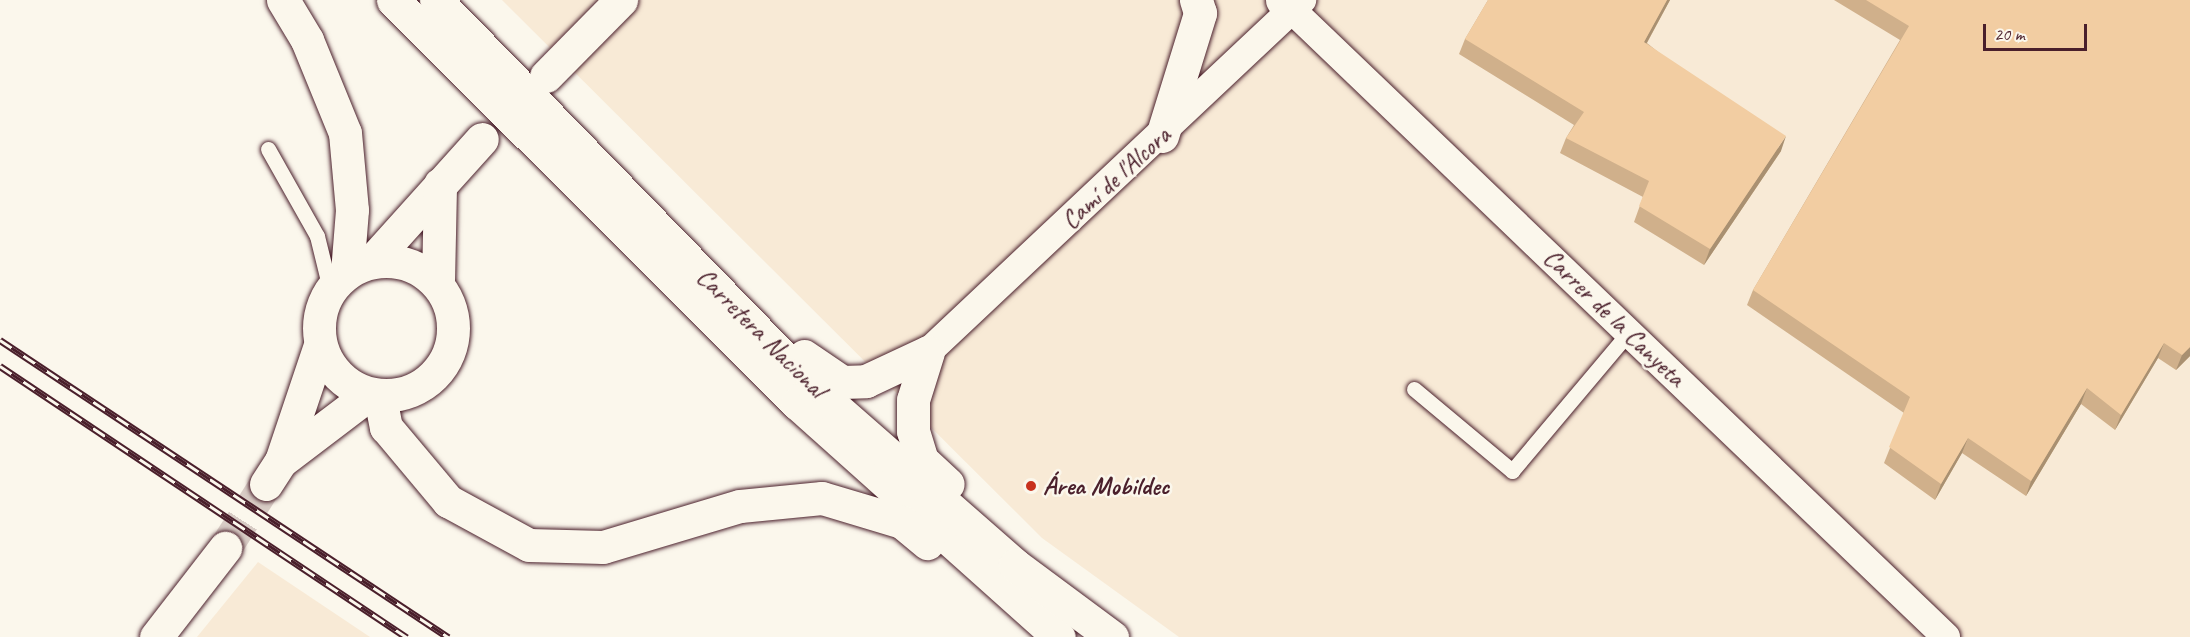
<!DOCTYPE html>
<meta charset="utf-8">
<style>
body{margin:0}
#map{position:relative;width:2190px;height:637px;overflow:hidden;background:#fbf7ec;font-family:Caveat,sans-serif}
div>[style]{position:absolute}
.built>*{inset:0;background:#f8ead6}
.tertiary-tunnel>*{height:33px;margin-top:-16.5px;transform-origin:0;background:repeating-linear-gradient(90deg,#d8ccc5 0 33px,transparent 0 49px)}
.roads{filter:drop-shadow(0 0 2px #4a1f2b) drop-shadow(0 0 2px #4a1f2b)}
.service>*{height:15px;margin:-7.5px;padding:0 7.5px;transform-origin:7.5px;border-radius:7.5px;background:#fbf7ec}
.minor>*{height:28px;margin:-14px;padding:0 14px;transform-origin:14px;border-radius:14px;background:#fbf7ec}
.tertiary>*{height:33px;margin:-16.5px;padding:0 16.5px;transform-origin:16.5px;border-radius:16.5px;background:#fbf7ec}
.tertiary>.ring{margin:-16.5px;padding:0;box-sizing:content-box;background:none;border:33px solid #fbf7ec;border-radius:50%}
.secondary>*{height:33px;margin:-16.5px;padding:0 16.5px;transform-origin:16.5px;border-radius:16.5px;background:#fbf7ec}
.rail>*{height:7px;margin-top:-3.5px;transform-origin:0;background:repeating-linear-gradient(90deg,#fbf7ec 0 14px,#4a1f2b 0 28px);box-sizing:border-box;border-block:2px solid #4a1f2b}
.wall>*{inset:0;background:#d0b08b}
.shaded-wall>*{inset:0;background:#a99071}
.building>*{inset:0;background:#f2cda2}
.dots>*{width:16px;height:16px;translate:-50% -50%;box-sizing:border-box;border:3px solid #fbf7ec;border-radius:50%}
span{translate:-50% -50%;white-space:nowrap;text-align:center;line-height:1.15;-webkit-text-stroke:5px #fbf7ec;paint-order:stroke}
.street-label{font-size:26px;color:#4a1f2b}
.poi-label{font-size:26px;color:#4a1f2b;font-weight:700}
.left{translate:0 -50%;text-align:left}
.scale{position:absolute;left:1983px;top:24px;width:104px;height:27px;box-sizing:border-box;border:3px solid #4a1f2b;border-top:0;padding-left:8px;font-size:18px;line-height:21px;white-space:nowrap;color:#4a1f2b;-webkit-text-stroke:4px #fbf7ec;paint-order:stroke}
</style>
<div id="map">
<div class="built">
<div style="clip-path:polygon(502px 0,2190px 0,2190px 637px,1179px 637px,1042px 538px)"></div>
<div style="clip-path:polygon(258px 562px,370px 637px,197px 637px)"></div>
</div>
<div class="tertiary-tunnel">
<div style="left:225px;top:548px;width:76px;rotate:-57.4deg"></div>
</div>
<div class="roads">
<div class="service">
<div style="left:268px;top:149px;width:100px;rotate:60.6deg"></div>
<div style="left:317px;top:236px;width:55px;rotate:76.2deg"></div>
<div style="left:1414px;top:389px;width:128px;rotate:39.9deg"></div>
<div style="left:1512px;top:471px;width:182px;rotate:-49.9deg"></div>
</div>
<div class="minor">
<div style="left:1292px;top:10px;width:906px;rotate:43.79deg"></div>
<div style="left:928px;top:352px;width:514px;rotate:-43.26deg"></div>
</div>
<div class="tertiary">
<div style="left:1282px;top:0;width:14px;rotate:45deg"></div>
<div style="left:546px;top:76px;width:107px;rotate:-45.4deg"></div>
<div style="left:1162px;top:136px;width:129px;rotate:-72.8deg"></div>
<div style="left:1200px;top:13px;width:14px;rotate:-107deg"></div>
<div class="ring" style="left:319px;top:261px;width:101px;height:101px"></div>
<div style="left:372px;top:261px;width:164px;rotate:-48deg"></div>
<div style="left:438px;top:282px;width:98px;rotate:-88.8deg"></div>
<div style="left:281px;top:461px;width:109px;rotate:-37.2deg"></div>
<div style="left:266px;top:484px;width:27px;rotate:-57deg"></div>
<div style="left:281px;top:461px;width:122px;rotate:-71.4deg"></div>
<div style="left:156px;top:637px;width:113px;rotate:-52.2deg"></div>
</div>
<div class="secondary">
<div style="left:283px;top:0;width:47px;rotate:59deg"></div>
<div style="left:307px;top:40px;width:100px;rotate:67.8deg"></div>
<div style="left:345px;top:133px;width:77px;rotate:84.8deg"></div>
<div style="left:352px;top:210px;width:62px;rotate:94.6deg"></div>
<div style="left:393px;top:0;width:571px;rotate:44.93deg"></div>
<div style="left:797px;top:403px;width:351px;rotate:41.8deg"></div>
<div style="left:436px;top:0;width:544px;rotate:45.82deg"></div>
<div style="left:815px;top:390px;width:266px;rotate:41.2deg"></div>
<div style="left:1015px;top:565px;width:121px;rotate:36.6deg"></div>
<div style="left:928px;top:352px;width:50px;rotate:107.4deg"></div>
<div style="left:913px;top:400px;width:31px;rotate:90deg"></div>
<div style="left:913px;top:431px;width:30px;rotate:73deg"></div>
<div style="left:922px;top:460px;width:35px;rotate:43deg"></div>
<div style="left:804px;top:356px;width:46px;rotate:34.4deg"></div>
<div style="left:842px;top:382px;width:24px;rotate:-2deg"></div>
<div style="left:866px;top:381px;width:68px;rotate:-25.1deg"></div>
<div style="left:380px;top:397px;width:31px;rotate:79deg"></div>
<div style="left:386px;top:427px;width:97px;rotate:50deg"></div>
<div style="left:448px;top:501px;width:92px;rotate:28.5deg"></div>
<div style="left:529px;top:545px;width:74px;rotate:1.5deg"></div>
<div style="left:603px;top:547px;width:143px;rotate:-16.7deg"></div>
<div style="left:740px;top:506px;width:82px;rotate:-5.6deg"></div>
<div style="left:822px;top:498px;width:84px;rotate:16.7deg"></div>
<div style="left:902px;top:522px;width:33px;rotate:40deg"></div>
</div>
</div>
<div class="rail">
<div style="left:0;top:340px;width:538px;rotate:33.54deg"></div>
<div style="left:0;top:366px;width:489px;rotate:33.7deg"></div>
</div>
<div class="wall">
<div style="clip-path:polygon(1488px 0,1670px 0,1647px 43px,1781px 151px,1704px 265px,1634px 222px,1643px 197px,1560px 153px,1566px 138px,1574px 125px,1459px 54px,1465px 39px)"></div>
<div style="clip-path:polygon(1834px 0,2190px 0,2190px 356px,2176px 370px,2158px 358px,2115px 430px,2081px 404px,2026px 496px,1962px 453px,1935px 500px,1884px 463px,1904px 413px,1747px 305px,1753px 290px,1900px 40px)"></div>
</div>
<div class="shaded-wall">
<div style="clip-path:polygon(1667px 0,1670px 0,1639px 57px,1644px 42px)"></div>
<div style="clip-path:polygon(1786px 136px,1781px 151px,1704px 265px,1710px 249px)"></div>
<div style="clip-path:polygon(2164px 343px,2158px 358px,2115px 430px,2121px 415px)"></div>
<div style="clip-path:polygon(2190px 347px,2190px 356px,2176px 370px,2182px 355px)"></div>
<div style="clip-path:polygon(2087px 388px,2081px 404px,2026px 496px,2031px 481px)"></div>
<div style="clip-path:polygon(1968px 438px,1962px 453px,1935px 500px,1941px 484px)"></div>
</div>
<div class="building">
<div style="clip-path:polygon(1488px 0,1667px 0,1644px 42px,1786px 136px,1710px 249px,1639px 206px,1649px 181px,1566px 138px,1584px 112px,1465px 39px)"></div>
<div style="clip-path:polygon(1866px 0,2190px 0,2190px 347px,2182px 355px,2164px 343px,2121px 415px,2087px 388px,2031px 481px,1968px 438px,1941px 484px,1889px 447px,1910px 397px,1753px 290px,1909px 26px)"></div>
</div>
<div class="dots">
<div style="left:1031px;top:486px;background:#c8321e"></div>
</div>
<div class="street-label">
<span style="left:1116px;top:178px;rotate:-43deg">Camí de l'Alcora</span>
<span style="left:1614px;top:318px;rotate:44deg">Carrer de la Canyeta</span>
<span style="left:761px;top:333px;rotate:45deg">Carretera Nacional</span>
</div>
<div class="poi-label">
<span class="left" style="left:1043px;top:486px">Área Mobildec</span>
</div>
<div class="scale">20 m</div>
</div>
